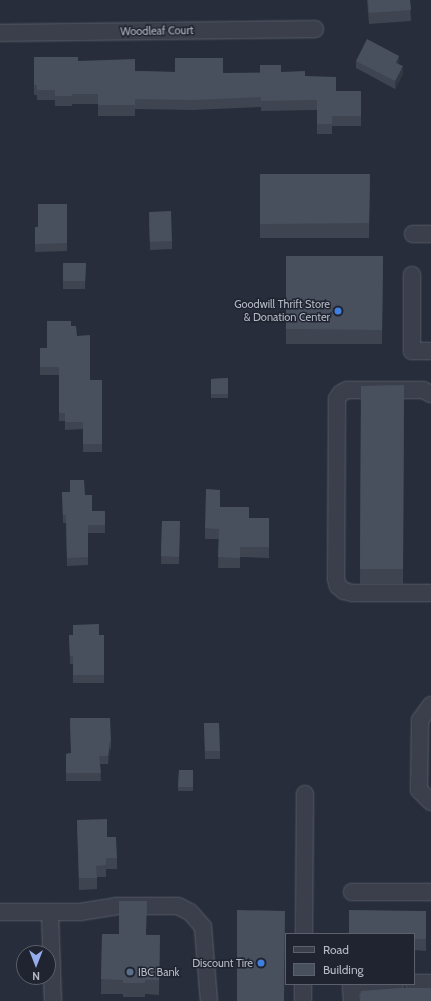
<!DOCTYPE html>
<style>
body{margin:0}
#map{position:relative;width:431px;height:1001px;overflow:hidden;background:#272d3a;font-family:Cabin,sans-serif}
div>[style]{position:absolute}
.roads{filter:drop-shadow(0 0 1px #585d69) drop-shadow(0 0 1px #585d69)}
.minor>*{height:16px;margin:-8px;padding:0 8px;transform-origin:8px;border-radius:8px;background:#3a3f4b}
.wall>*{inset:0;background:#3e4551}
.shaded-wall>*{inset:0;background:#323842}
.building>*{inset:0;background:#48505e}
.dots>*{width:11px;height:11px;translate:-50% -50%;box-sizing:border-box;border:2px solid #1f2430;border-radius:50%}
span{translate:-50% -50%;white-space:nowrap;text-align:center;line-height:1.15;-webkit-text-stroke:3px #1f2430;paint-order:stroke}
.street-label{font-size:11px;color:#b6bac6}
.poi-label{font-size:11px;color:#b6bac6}
.right{translate:-100% -50%;text-align:right}
.left{translate:0 -50%;text-align:left}
.legend{position:absolute;left:285px;top:933px;width:130px;height:52px;box-sizing:border-box;background:#1f2430;border:1px solid #5b606c;margin:0;padding:5px 7px;list-style:none;font-size:12px;color:#b6bac6}
.legend li{display:flex;align-items:center;gap:8px;height:20px}
.legend b{width:20px;border:1px solid #5b606c}
.north{position:absolute;left:16px;top:945px;width:40px;height:40px;box-sizing:border-box;background:#1f2430;border:1px solid #5b606c;border-radius:50%;rotate:180deg;font-size:11px;font-weight:700;line-height:16px;text-align:center;color:#b6bac6}
.north::after{content:'';display:block;margin:auto;width:14px;height:18px;background:#96adeb;clip-path:polygon(50% 0,100% 100%,50% 72%,0 100%)}
</style>
<div id="map">
<div class="roads">
<div class="minor">
<div style="left:0;top:33px;width:315px;rotate:-0.7deg"></div>
<div style="left:413px;top:234px;width:18px"></div>
<div style="left:412px;top:275px;width:76px;rotate:90deg"></div>
<div style="left:412px;top:351px;width:19px"></div>
<div style="left:431px;top:394px;width:9px;rotate:-153deg"></div>
<div style="left:423px;top:390px;width:76px;rotate:180deg"></div>
<div style="left:347px;top:390px;width:7px;rotate:153deg"></div>
<div style="left:341px;top:393px;width:7px;rotate:124deg"></div>
<div style="left:337px;top:399px;width:180px;rotate:90.3deg"></div>
<div style="left:336px;top:579px;width:7px;rotate:74deg"></div>
<div style="left:338px;top:586px;width:8px;rotate:40deg"></div>
<div style="left:344px;top:591px;width:9px;rotate:13deg"></div>
<div style="left:353px;top:593px;width:78px"></div>
<div style="left:431px;top:705px;width:19px;rotate:126deg"></div>
<div style="left:420px;top:720px;width:70px;rotate:90.8deg"></div>
<div style="left:419px;top:790px;width:17px;rotate:45deg"></div>
<div style="left:352px;top:892px;width:79px"></div>
<div style="left:0;top:912px;width:80px"></div>
<div style="left:80px;top:912px;width:36px;rotate:-9deg"></div>
<div style="left:116px;top:906px;width:62px"></div>
<div style="left:178px;top:906px;width:13px;rotate:27deg"></div>
<div style="left:190px;top:912px;width:20px;rotate:49deg"></div>
<div style="left:203px;top:927px;width:74px;rotate:85.4deg"></div>
<div style="left:50px;top:912px;width:89px;rotate:88.1deg"></div>
<div style="left:304px;top:934px;width:140px;rotate:-89.6deg"></div>
<div style="left:414px;top:983px;width:17px"></div>
<div style="left:303px;top:1001px;width:17px;rotate:-90deg"></div>
<div style="left:352px;top:1001px;width:15px;rotate:-94deg"></div>
<div style="left:351px;top:986px;width:44px;rotate:-2.6deg"></div>
</div>
</div>
<div class="wall">
<div style="clip-path:polygon(367px 0,410px 0,411px 21px,369px 24px)"></div>
<div style="clip-path:polygon(34px 57px,78px 61px,135px 71px,223px 73px,281px 72px,305px 76px,336px 91px,361px 91px,361px 126px,332px 126px,332px 134px,317px 134px,317px 110px,261px 111px,261px 107px,193px 110px,135px 109px,135px 116px,98px 116px,98px 104px,72px 104px,72px 106px,55px 106px,55px 100px,37px 100px,37px 95px,34px 95px)"></div>
<div style="clip-path:polygon(356px 61px,399px 64px,399px 65px,403px 74px,395px 89px,356px 68px)"></div>
<div style="clip-path:polygon(260px 174px,370px 174px,369px 238px,260px 238px)"></div>
<div style="clip-path:polygon(67px 204px,67px 251px,35px 252px,35px 227px,38px 227px)"></div>
<div style="clip-path:polygon(149px 220px,172px 241px,172px 249px,150px 250px)"></div>
<div style="clip-path:polygon(286px 256px,383px 256px,382px 344px,286px 344px)"></div>
<div style="clip-path:polygon(63px 263px,86px 263px,85px 289px,63px 289px)"></div>
<div style="clip-path:polygon(71px 326px,77px 336px,90px 380px,102px 380px,102px 452px,83px 452px,83px 429px,65px 430px,65px 421px,59px 421px,59px 375px,40px 375px,40px 348px,47px 348px)"></div>
<div style="clip-path:polygon(228px 378px,228px 398px,211px 398px,211px 379px)"></div>
<div style="clip-path:polygon(404px 385px,403px 584px,360px 584px,361px 386px)"></div>
<div style="clip-path:polygon(62px 492px,85px 495px,92px 511px,105px 511px,105px 533px,88px 533px,88px 565px,67px 566px,66px 523px,63px 523px)"></div>
<div style="clip-path:polygon(220px 507px,249px 518px,269px 518px,269px 558px,240px 557px,240px 568px,218px 568px,219px 539px,205px 539px,205px 528px)"></div>
<div style="clip-path:polygon(162px 521px,180px 521px,179px 564px,161px 564px)"></div>
<div style="clip-path:polygon(69px 635px,104px 635px,104px 683px,73px 683px,73px 664px,70px 664px)"></div>
<div style="clip-path:polygon(70px 718px,111px 741px,111px 749px,110px 749px,108px 764px,100px 764px,101px 781px,66px 781px,66px 754px,71px 753px)"></div>
<div style="clip-path:polygon(204px 723px,220px 751px,220px 759px,205px 759px)"></div>
<div style="clip-path:polygon(179px 770px,193px 770px,193px 791px,178px 791px)"></div>
<div style="clip-path:polygon(77px 820px,107px 837px,117px 858px,117px 869px,106px 869px,106px 877px,97px 877px,97px 889px,79px 890px)"></div>
<div style="clip-path:polygon(426px 911px,426px 951px,414px 950px,414px 934px)"></div>
<div style="clip-path:polygon(102px 934px,160px 935px,159px 995px,145px 994px,145px 997px,123px 997px,123px 994px,101px 994px)"></div>
</div>
<div class="shaded-wall">
<div style="clip-path:polygon(399px 56px,399px 64px,396px 71px,396px 63px)"></div>
<div style="clip-path:polygon(403px 66px,403px 74px,395px 89px,395px 81px)"></div>
<div style="clip-path:polygon(110px 741px,110px 749px,108px 764px,108px 756px)"></div>
</div>
<div class="building">
<div style="clip-path:polygon(368px 0,410px 0,411px 10px,369px 13px)"></div>
<div style="clip-path:polygon(367px 39px,399px 56px,396px 63px,403px 66px,395px 81px,356px 61px)"></div>
<div style="clip-path:polygon(34px 57px,78px 57px,78px 61px,135px 59px,135px 71px,175px 72px,175px 58px,223px 58px,223px 73px,260px 73px,260px 65px,281px 65px,281px 72px,305px 71px,305px 76px,336px 77px,336px 91px,361px 91px,361px 116px,332px 116px,332px 124px,317px 124px,317px 100px,261px 101px,261px 97px,193px 100px,135px 99px,135px 105px,98px 105px,98px 94px,72px 94px,72px 96px,55px 96px,55px 90px,37px 90px,37px 85px,34px 85px)"></div>
<div style="clip-path:polygon(260px 174px,370px 174px,369px 223px,260px 224px)"></div>
<div style="clip-path:polygon(38px 204px,67px 204px,67px 243px,35px 244px,35px 227px,38px 227px)"></div>
<div style="clip-path:polygon(171px 211px,172px 241px,150px 242px,149px 212px)"></div>
<div style="clip-path:polygon(286px 256px,383px 256px,382px 330px,286px 329px)"></div>
<div style="clip-path:polygon(63px 263px,86px 263px,85px 281px,63px 281px)"></div>
<div style="clip-path:polygon(47px 321px,71px 321px,71px 326px,76px 326px,77px 336px,90px 335px,90px 380px,102px 380px,102px 444px,83px 444px,83px 422px,65px 422px,65px 413px,59px 413px,59px 367px,40px 367px,40px 348px,47px 348px)"></div>
<div style="clip-path:polygon(228px 378px,228px 394px,211px 394px,211px 379px)"></div>
<div style="clip-path:polygon(404px 385px,403px 569px,360px 569px,361px 386px)"></div>
<div style="clip-path:polygon(70px 480px,84px 480px,85px 495px,92px 495px,92px 511px,105px 511px,105px 525px,88px 525px,88px 557px,67px 558px,66px 515px,63px 515px,62px 492px,70px 492px)"></div>
<div style="clip-path:polygon(206px 489px,220px 490px,220px 507px,249px 507px,249px 518px,269px 518px,269px 547px,240px 547px,240px 558px,218px 557px,219px 529px,205px 528px)"></div>
<div style="clip-path:polygon(162px 521px,180px 521px,179px 557px,161px 556px)"></div>
<div style="clip-path:polygon(99px 624px,99px 635px,104px 635px,104px 675px,73px 675px,73px 656px,70px 656px,69px 635px,73px 635px,73px 625px)"></div>
<div style="clip-path:polygon(70px 718px,110px 718px,111px 741px,110px 741px,108px 756px,99px 756px,101px 773px,66px 773px,66px 754px,71px 753px)"></div>
<div style="clip-path:polygon(204px 723px,219px 723px,220px 751px,205px 751px)"></div>
<div style="clip-path:polygon(179px 770px,193px 770px,193px 787px,178px 787px)"></div>
<div style="clip-path:polygon(107px 819px,107px 837px,116px 837px,117px 858px,106px 858px,106px 865px,96px 866px,97px 878px,79px 878px,77px 820px)"></div>
<div style="clip-path:polygon(119px 901px,147px 901px,146px 935px,160px 935px,159px 980px,145px 980px,145px 983px,123px 983px,123px 980px,101px 979px,102px 934px,119px 934px)"></div>
<div style="clip-path:polygon(237px 910px,285px 911px,284px 1001px,237px 1001px)"></div>
<div style="clip-path:polygon(349px 910px,426px 911px,426px 939px,414px 939px,414px 934px,349px 934px)"></div>
<div style="clip-path:polygon(400px 988px,431px 988px,431px 1001px,360px 1001px,361px 991px)"></div>
</div>
<div class="dots">
<div style="left:338px;top:311px;background:#3f7fe0"></div>
<div style="left:261px;top:963px;background:#3f7fe0"></div>
<div style="left:130px;top:972px;background:#5c6f8a"></div>
</div>
<div class="street-label">
<span style="left:157px;top:31px;rotate:-1deg">Woodleaf Court</span>
</div>
<div class="poi-label">
<span class="right" style="left:330px;top:311px">Goodwill Thrift Store<br>&amp; Donation Center</span>
<span class="right" style="left:253px;top:963px">Discount Tire</span>
<span class="left" style="left:138px;top:972px">IBC Bank</span>
</div>
<ul class="legend">
<li><b style="height:5px;background:#3a3f4b"></b>Road</li>
<li><b style="height:11px;background:#48505e"></b>Building</li>
</ul>
<div class="north">N</div>
</div>
